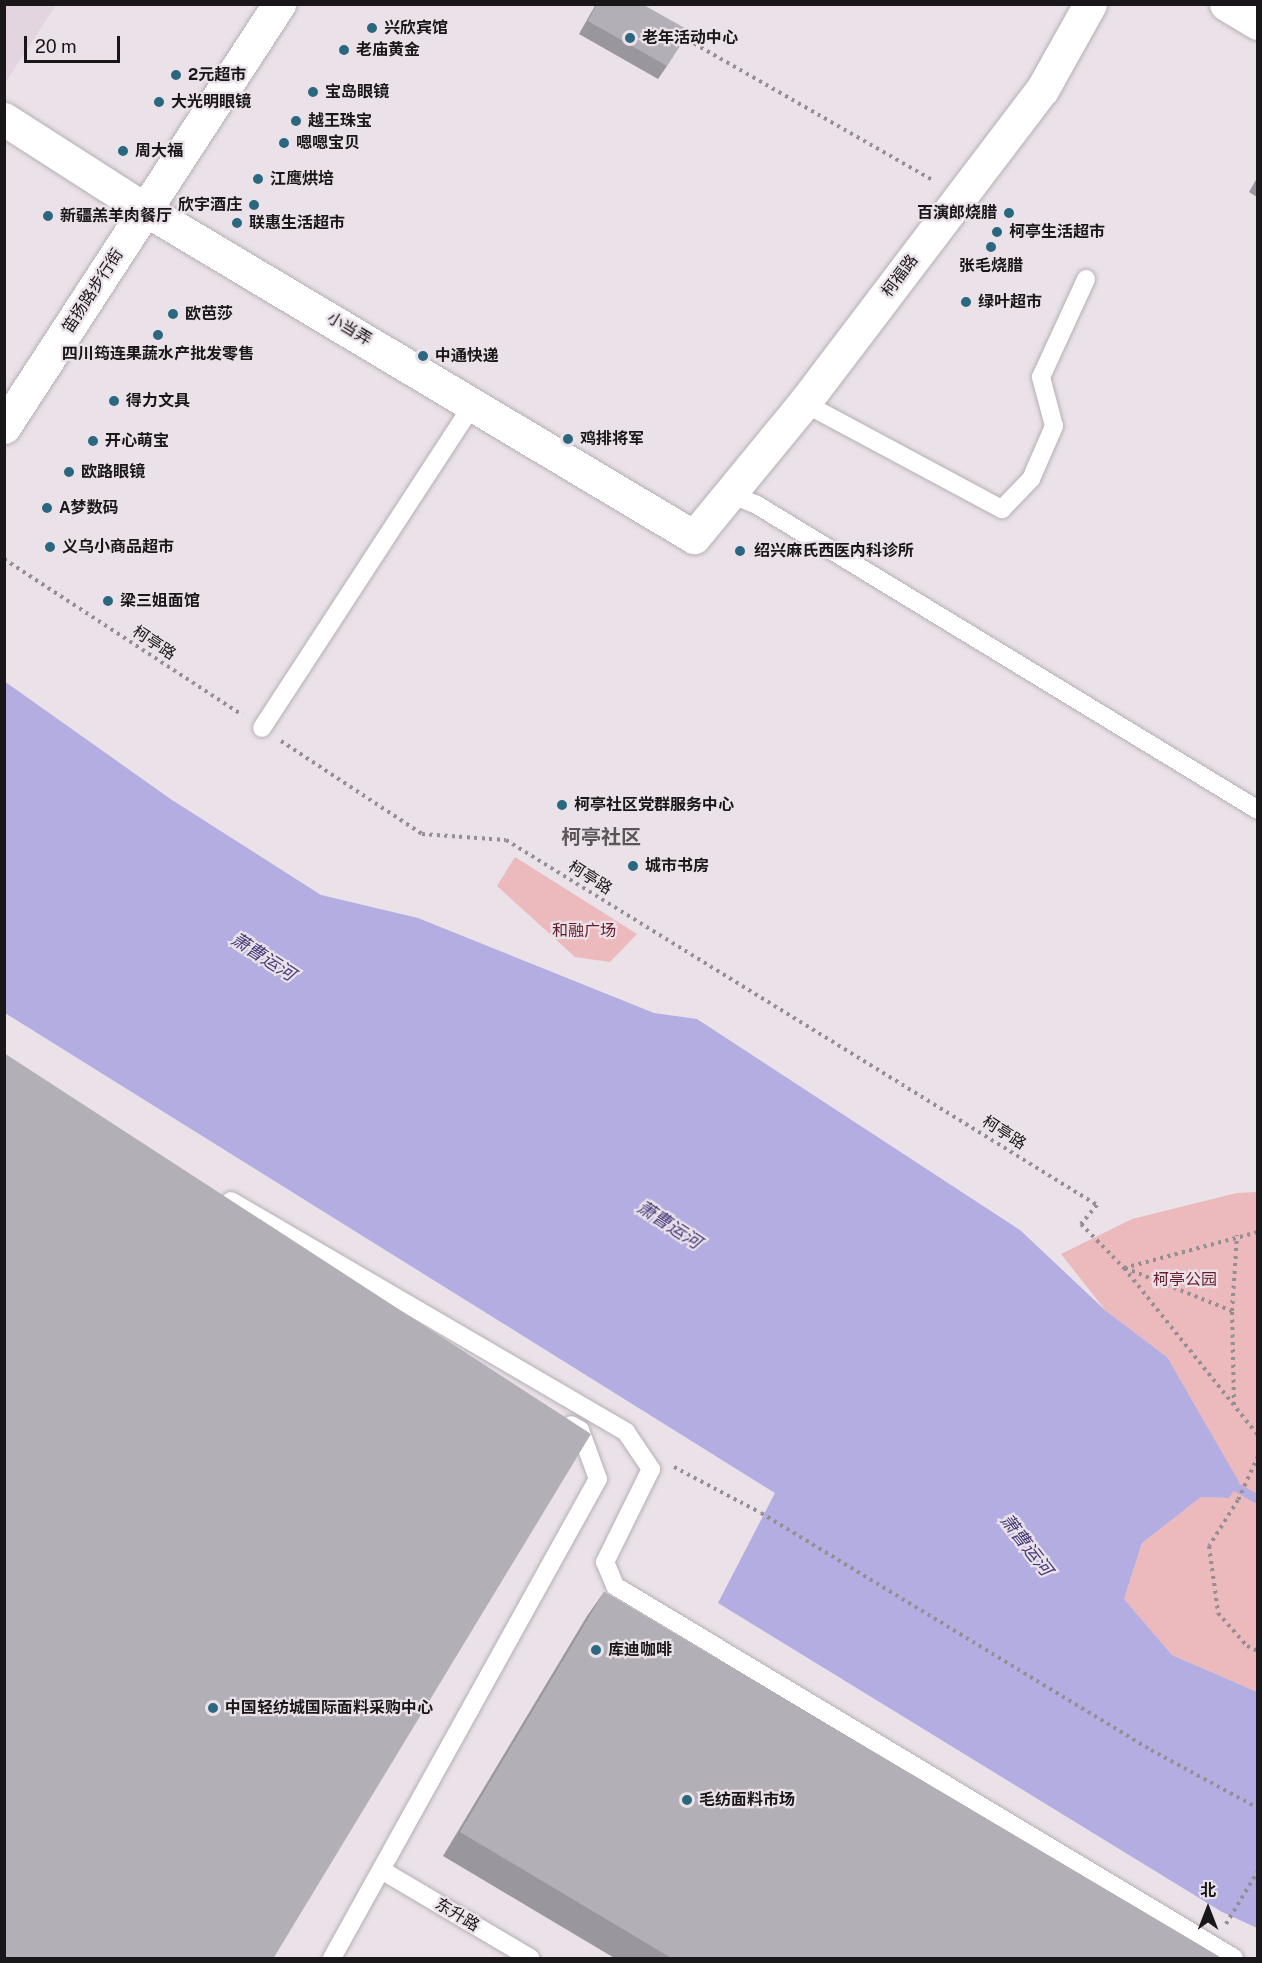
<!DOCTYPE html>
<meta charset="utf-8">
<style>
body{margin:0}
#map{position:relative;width:1262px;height:1963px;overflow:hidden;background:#eae2e8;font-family:"Public Sans","Noto Sans SC",sans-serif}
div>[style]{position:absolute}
.built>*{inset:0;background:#e2d5e0}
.green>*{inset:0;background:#ecb9bd}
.water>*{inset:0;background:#b3ade2}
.stream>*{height:9px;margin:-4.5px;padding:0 4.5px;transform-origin:4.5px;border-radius:4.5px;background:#b3ade2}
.path>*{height:4px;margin-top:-2px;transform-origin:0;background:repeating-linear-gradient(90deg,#948f93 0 3px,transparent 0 7.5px)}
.roads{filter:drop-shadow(0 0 2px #b5aeb4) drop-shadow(0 0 2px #b5aeb4)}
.lane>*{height:18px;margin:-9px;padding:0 9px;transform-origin:9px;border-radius:9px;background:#fff}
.street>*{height:33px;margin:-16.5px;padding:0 16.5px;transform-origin:16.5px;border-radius:16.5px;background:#fff}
.secondary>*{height:33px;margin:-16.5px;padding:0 16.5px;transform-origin:16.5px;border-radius:16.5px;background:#fff}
.wall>*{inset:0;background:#9a969d}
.building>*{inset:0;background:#b3afb6}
.dots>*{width:16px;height:16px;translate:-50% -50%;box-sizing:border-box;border:3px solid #eae2e8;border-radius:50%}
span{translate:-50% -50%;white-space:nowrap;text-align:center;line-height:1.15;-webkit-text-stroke:4.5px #eae2e8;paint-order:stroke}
.poi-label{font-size:16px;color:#191719;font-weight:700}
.left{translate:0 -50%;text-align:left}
.right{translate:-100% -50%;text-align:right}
.street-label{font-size:16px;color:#191719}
.park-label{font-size:16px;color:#661c2a}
.water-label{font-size:18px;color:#473a7b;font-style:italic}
.quarter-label{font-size:20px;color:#5b555a;font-weight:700}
.frame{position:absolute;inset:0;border:6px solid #191719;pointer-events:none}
.north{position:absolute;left:1178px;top:1879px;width:60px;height:60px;-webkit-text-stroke:4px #eae2e8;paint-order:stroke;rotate:0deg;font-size:16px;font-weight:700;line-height:24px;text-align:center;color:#191719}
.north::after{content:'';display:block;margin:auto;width:21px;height:27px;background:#191719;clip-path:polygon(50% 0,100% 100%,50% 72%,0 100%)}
.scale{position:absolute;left:24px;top:36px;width:96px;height:27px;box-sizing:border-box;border:3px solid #191719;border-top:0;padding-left:8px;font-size:18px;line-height:21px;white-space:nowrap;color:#191719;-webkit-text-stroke:4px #eae2e8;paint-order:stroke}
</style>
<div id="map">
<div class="built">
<div style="clip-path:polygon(5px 4px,56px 5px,5px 83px,4px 5px)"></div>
</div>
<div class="green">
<div style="clip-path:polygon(515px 857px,637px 934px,610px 962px,575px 957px,497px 886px)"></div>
<div style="clip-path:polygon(1257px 1192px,1257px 1692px,1172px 1655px,1124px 1599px,1142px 1543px,1201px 1497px,1229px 1498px,1167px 1357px,1106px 1311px,1061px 1254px,1132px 1219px,1237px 1193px)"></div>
</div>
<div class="water">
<div style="clip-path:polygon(4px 681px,172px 800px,321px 895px,418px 918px,654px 1013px,697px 1019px,1020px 1230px,1106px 1311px,1167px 1357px,1239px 1482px,1229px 1498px,1201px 1497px,1142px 1543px,1124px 1599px,1172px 1655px,1257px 1692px,1257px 1928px,1222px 1912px,718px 1603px,775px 1493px,5px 1013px)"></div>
</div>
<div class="stream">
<div style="left:1227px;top:1482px;width:35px;rotate:29deg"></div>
</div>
<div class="path">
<div style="left:681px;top:36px;width:289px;rotate:29.8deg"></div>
<div style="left:4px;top:559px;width:285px;rotate:33.2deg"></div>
<div style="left:281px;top:741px;width:169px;rotate:33.4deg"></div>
<div style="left:422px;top:834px;width:84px;rotate:4.1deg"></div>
<div style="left:506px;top:840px;width:695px;rotate:31.7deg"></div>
<div style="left:1097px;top:1205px;width:25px;rotate:130deg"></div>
<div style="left:1081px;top:1224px;width:62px;rotate:45.7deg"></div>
<div style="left:1124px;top:1268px;width:214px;rotate:51.3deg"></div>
<div style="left:1124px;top:1268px;width:139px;rotate:-15deg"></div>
<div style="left:1125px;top:1268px;width:115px;rotate:21.9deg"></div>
<div style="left:1234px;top:1405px;width:94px;rotate:-91.2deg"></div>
<div style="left:1232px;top:1311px;width:76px;rotate:-86.2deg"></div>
<div style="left:1258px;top:1456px;width:48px;rotate:114.4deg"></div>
<div style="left:1238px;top:1500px;width:54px;rotate:122.2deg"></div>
<div style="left:1209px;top:1546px;width:68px;rotate:82.3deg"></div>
<div style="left:1218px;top:1613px;width:44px;rotate:48.7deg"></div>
<div style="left:1247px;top:1646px;width:12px;rotate:24deg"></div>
<div style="left:674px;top:1467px;width:98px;rotate:27.9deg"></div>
<div style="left:761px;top:1513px;width:456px;rotate:31.3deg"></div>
<div style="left:1151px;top:1750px;width:122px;rotate:28.5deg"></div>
<div style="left:1226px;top:1924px;width:62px;rotate:-58.9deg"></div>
</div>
<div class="roads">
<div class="lane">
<div style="left:804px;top:403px;width:225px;rotate:28.2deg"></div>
<div style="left:1002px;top:509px;width:42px;rotate:-46deg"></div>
<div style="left:1031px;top:479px;width:58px;rotate:-66.5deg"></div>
<div style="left:1054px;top:426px;width:51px;rotate:-104.9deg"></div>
<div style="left:1041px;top:377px;width:108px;rotate:-65.3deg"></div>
<div style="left:730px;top:494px;width:29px;rotate:22deg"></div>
<div style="left:757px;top:505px;width:587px;rotate:31.33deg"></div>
<div style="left:262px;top:728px;width:387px;rotate:-56.9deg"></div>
<div style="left:231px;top:1201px;width:458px;rotate:30.3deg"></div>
<div style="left:626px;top:1432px;width:45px;rotate:56deg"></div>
<div style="left:651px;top:1469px;width:104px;rotate:116.3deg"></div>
<div style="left:605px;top:1562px;width:26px;rotate:67deg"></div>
<div style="left:615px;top:1586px;width:722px;rotate:31deg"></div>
<div style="left:383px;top:1871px;width:171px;rotate:30.6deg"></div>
<div style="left:332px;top:1958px;width:548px;rotate:-60.96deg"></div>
<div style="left:598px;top:1479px;width:52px;rotate:-110.2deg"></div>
<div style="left:580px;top:1430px;width:10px;rotate:-151deg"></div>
</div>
<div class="street">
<div style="left:4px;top:119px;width:169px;rotate:32.7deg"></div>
<div style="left:146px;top:210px;width:638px;rotate:30.83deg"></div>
<div style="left:694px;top:537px;width:173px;rotate:-50.6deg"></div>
<div style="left:804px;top:403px;width:393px;rotate:-52.8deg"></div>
<div style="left:1042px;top:90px;width:98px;rotate:-60.8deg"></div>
<div style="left:4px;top:427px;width:505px;rotate:-56.97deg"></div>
</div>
<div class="secondary">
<div style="left:1226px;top:4px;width:37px;rotate:31deg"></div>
</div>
</div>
<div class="wall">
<div style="clip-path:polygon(596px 4px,642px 4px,667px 66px,658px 79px,579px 34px)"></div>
<div style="clip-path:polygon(1257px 178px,1257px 197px,1249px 192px)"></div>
<div style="clip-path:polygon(604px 1592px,1223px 1959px,616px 1959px,443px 1856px,587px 1616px)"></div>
</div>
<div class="building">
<div style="clip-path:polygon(597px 4px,642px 4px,690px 31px,667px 66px,588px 21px)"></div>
<div style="clip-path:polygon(4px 1053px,591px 1434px,273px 1959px,4px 1959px)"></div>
<div style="clip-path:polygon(604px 1592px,1223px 1959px,673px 1959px,460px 1832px)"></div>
</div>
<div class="dots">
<div style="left:372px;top:28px;background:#2b677f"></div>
<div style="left:630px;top:38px;background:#2b677f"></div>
<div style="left:344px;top:50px;background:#2b677f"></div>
<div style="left:176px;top:75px;background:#2b677f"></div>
<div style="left:313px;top:92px;background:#2b677f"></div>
<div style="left:159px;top:102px;background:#2b677f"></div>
<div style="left:296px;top:121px;background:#2b677f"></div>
<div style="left:284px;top:143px;background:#2b677f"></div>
<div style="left:123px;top:151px;background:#2b677f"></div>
<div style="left:258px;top:179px;background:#2b677f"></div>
<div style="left:254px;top:205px;background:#2b677f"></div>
<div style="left:1009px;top:213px;background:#2b677f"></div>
<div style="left:48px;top:216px;background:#2b677f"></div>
<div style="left:237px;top:223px;background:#2b677f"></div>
<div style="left:997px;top:232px;background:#2b677f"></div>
<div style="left:991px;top:247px;background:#2b677f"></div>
<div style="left:966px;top:302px;background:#2b677f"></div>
<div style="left:173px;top:314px;background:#2b677f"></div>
<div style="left:158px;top:335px;background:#2b677f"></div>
<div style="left:423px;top:356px;background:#2b677f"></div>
<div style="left:114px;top:401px;background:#2b677f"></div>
<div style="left:568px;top:439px;background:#2b677f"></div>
<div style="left:93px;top:441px;background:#2b677f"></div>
<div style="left:69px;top:472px;background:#2b677f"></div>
<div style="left:47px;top:508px;background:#2b677f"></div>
<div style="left:50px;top:547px;background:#2b677f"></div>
<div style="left:740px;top:551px;background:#2b677f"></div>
<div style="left:108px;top:601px;background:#2b677f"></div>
<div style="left:562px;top:805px;background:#2b677f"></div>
<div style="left:633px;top:866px;background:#2b677f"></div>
<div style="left:596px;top:1650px;background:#2b677f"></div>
<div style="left:213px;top:1708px;background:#2b677f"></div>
<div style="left:687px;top:1800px;background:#2b677f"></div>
</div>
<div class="poi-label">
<span class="left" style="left:384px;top:28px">兴欣宾馆</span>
<span class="left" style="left:642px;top:38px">老年活动中心</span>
<span class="left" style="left:356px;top:50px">老庙黄金</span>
<span class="left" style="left:188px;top:75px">2元超市</span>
<span class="left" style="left:325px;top:92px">宝岛眼镜</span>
<span class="left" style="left:171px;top:102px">大光明眼镜</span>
<span class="left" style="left:308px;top:121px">越王珠宝</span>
<span class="left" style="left:296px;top:143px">嗯嗯宝贝</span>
<span class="left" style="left:135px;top:151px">周大福</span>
<span class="left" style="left:270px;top:179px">江鹰烘培</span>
<span class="right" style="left:242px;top:205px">欣宇酒庄</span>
<span class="right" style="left:997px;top:213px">百演郎烧腊</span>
<span class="left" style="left:60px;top:216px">新疆羔羊肉餐厅</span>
<span class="left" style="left:249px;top:223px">联惠生活超市</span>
<span class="left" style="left:1009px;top:232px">柯亭生活超市</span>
<span style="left:991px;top:266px">张毛烧腊</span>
<span class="left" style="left:978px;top:302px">绿叶超市</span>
<span class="left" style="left:185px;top:314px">欧芭莎</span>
<span style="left:158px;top:354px">四川筠连果蔬水产批发零售</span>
<span class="left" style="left:435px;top:356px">中通快递</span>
<span class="left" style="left:126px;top:401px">得力文具</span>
<span class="left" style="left:580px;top:439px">鸡排将军</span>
<span class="left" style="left:105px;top:441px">开心萌宝</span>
<span class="left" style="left:81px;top:472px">欧路眼镜</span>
<span class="left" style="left:59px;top:508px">A梦数码</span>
<span class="left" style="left:62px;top:547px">义乌小商品超市</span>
<span class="left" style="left:754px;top:551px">绍兴麻氏西医内科诊所</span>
<span class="left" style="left:120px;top:601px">梁三姐面馆</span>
<span class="left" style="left:574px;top:805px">柯亭社区党群服务中心</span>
<span class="left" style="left:645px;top:866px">城市书房</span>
<span class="left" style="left:608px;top:1650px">库迪咖啡</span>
<span class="left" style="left:225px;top:1708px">中国轻纺城国际面料采购中心</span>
<span class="left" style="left:699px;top:1800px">毛纺面料市场</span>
</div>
<div class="street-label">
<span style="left:900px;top:276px;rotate:-53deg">柯福路</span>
<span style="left:93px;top:291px;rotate:-57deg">笛扬路步行街</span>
<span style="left:349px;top:329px;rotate:31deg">小当弄</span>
<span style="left:154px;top:643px;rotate:33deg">柯亭路</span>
<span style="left:590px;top:878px;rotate:32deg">柯亭路</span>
<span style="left:1004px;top:1133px;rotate:32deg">柯亭路</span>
<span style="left:457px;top:1915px;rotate:31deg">东升路</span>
</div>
<div class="park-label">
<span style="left:584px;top:931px">和融广场</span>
<span style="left:1185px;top:1280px">柯亭公园</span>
</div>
<div class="water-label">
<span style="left:263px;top:957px;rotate:33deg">萧曹运河</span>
<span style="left:669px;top:1225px;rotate:33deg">萧曹运河</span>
<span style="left:1026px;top:1545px;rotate:52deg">萧曹运河</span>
</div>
<div class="quarter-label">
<span style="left:601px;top:837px">柯亭社区</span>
</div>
<div class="frame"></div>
<div class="north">北</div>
<div class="scale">20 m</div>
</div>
